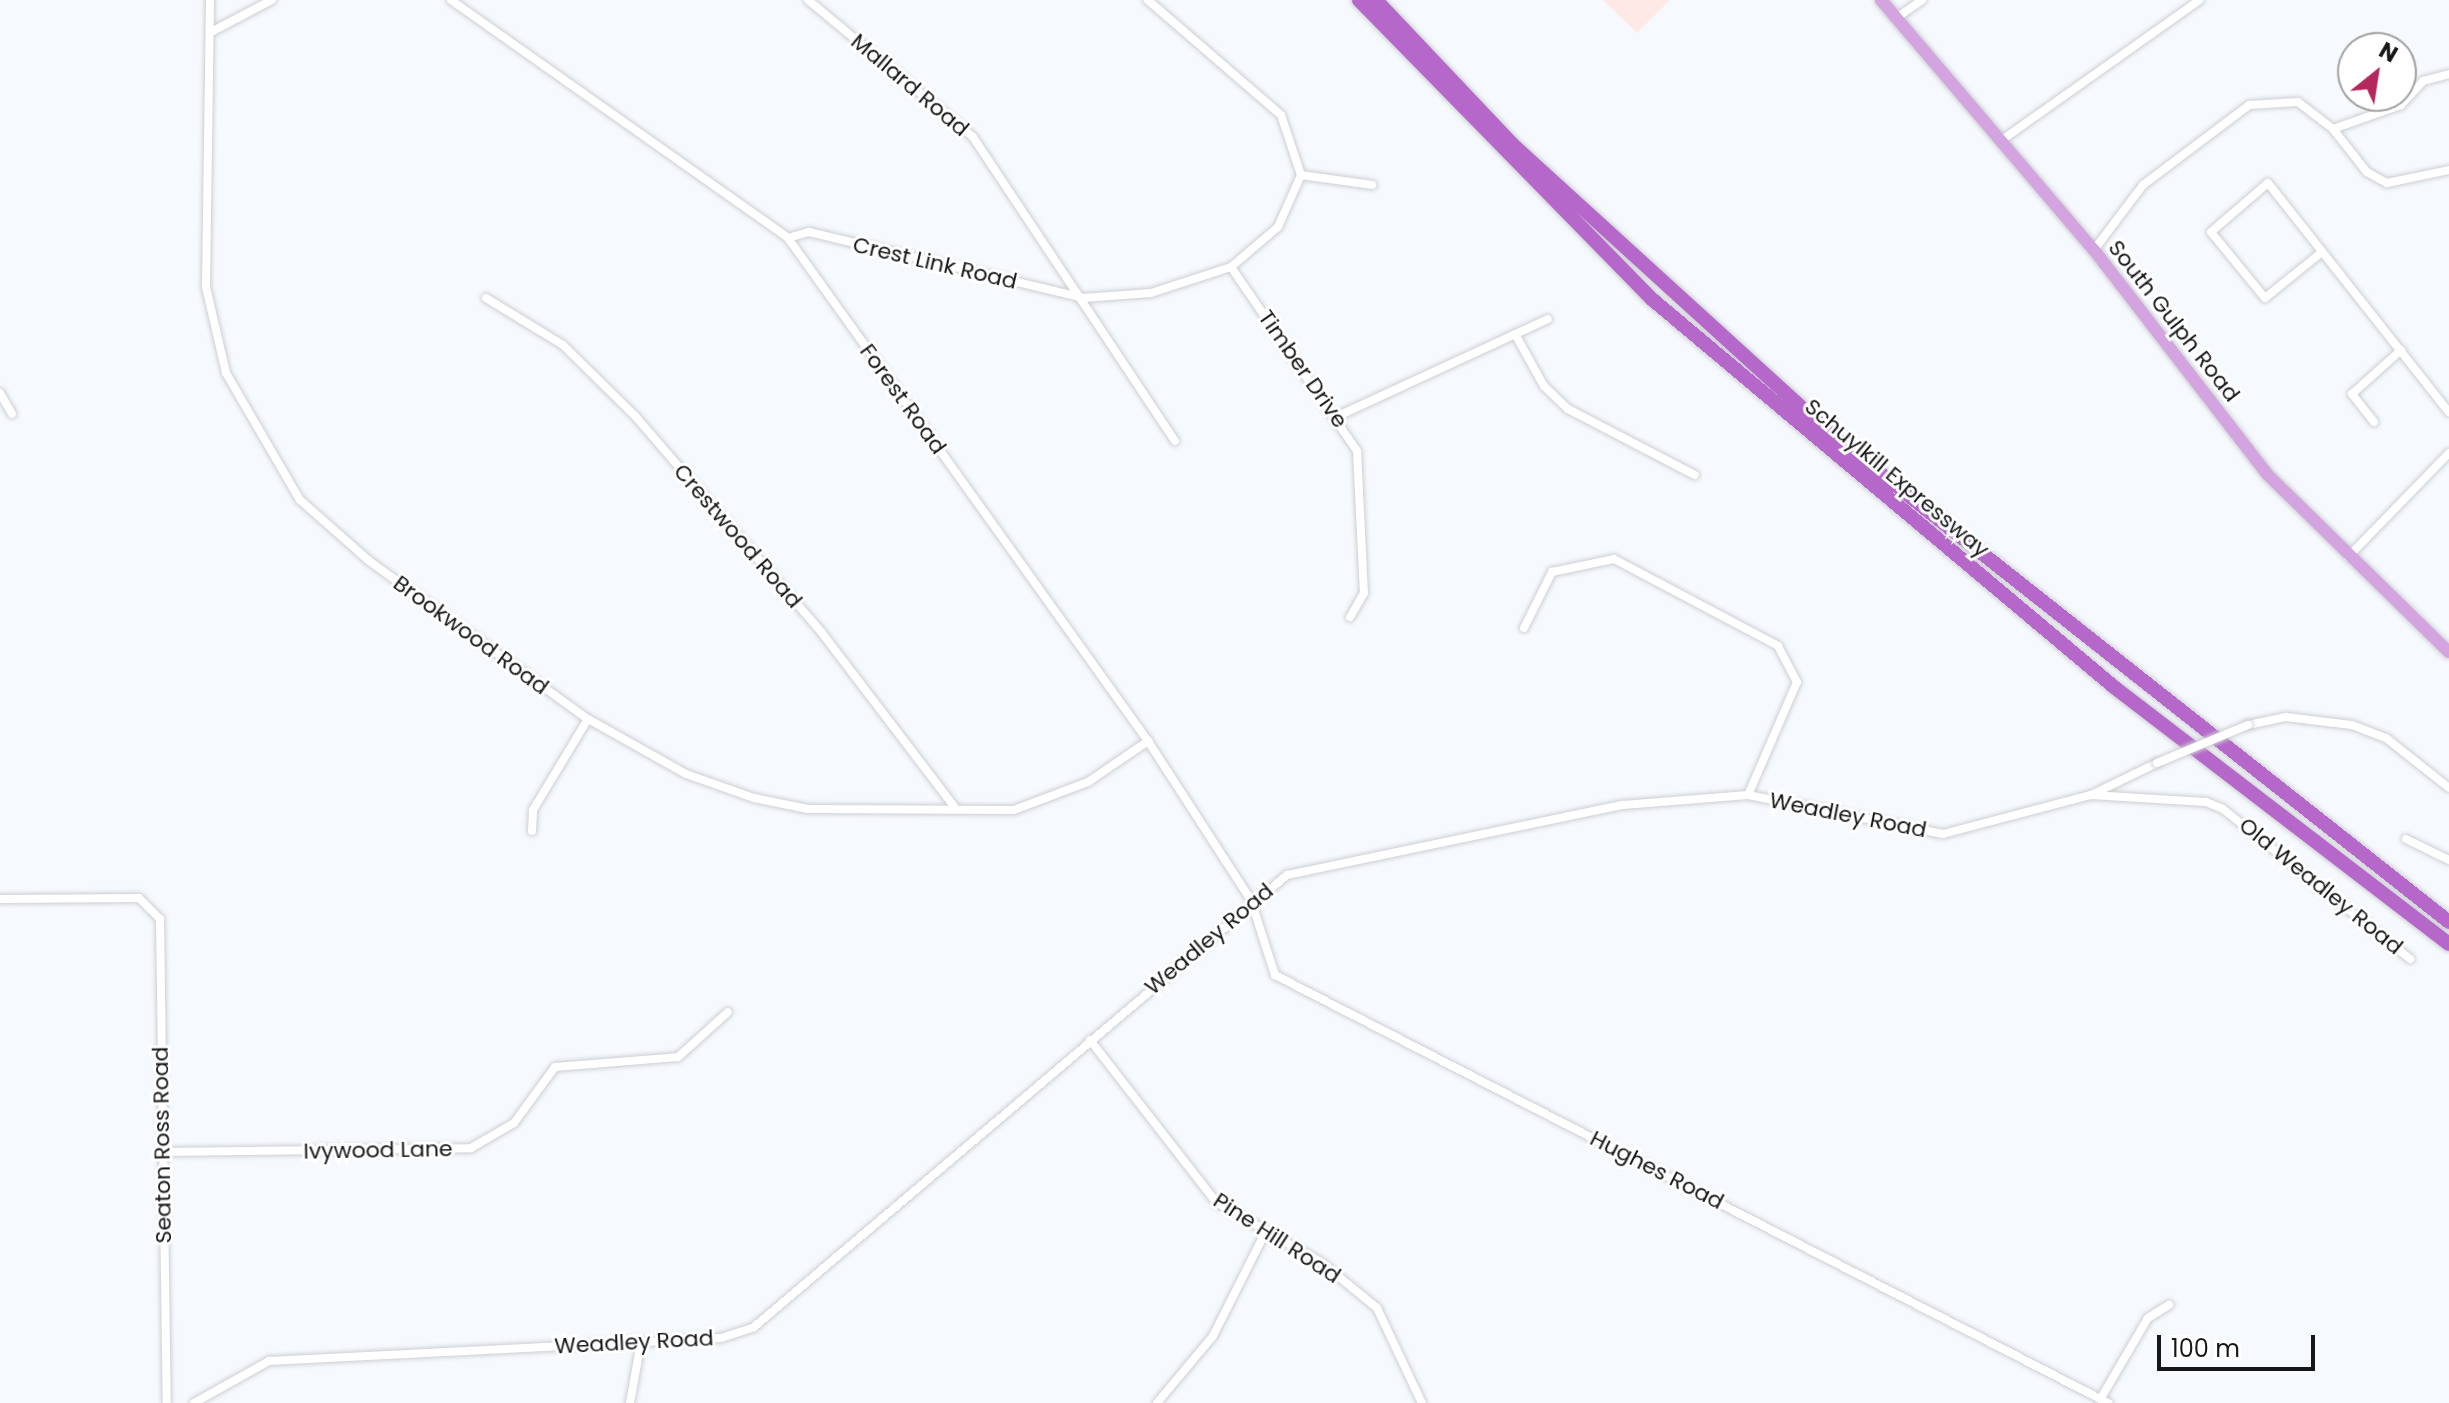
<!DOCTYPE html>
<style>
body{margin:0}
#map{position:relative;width:2449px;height:1403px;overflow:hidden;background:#f6f9fd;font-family:Poppins,sans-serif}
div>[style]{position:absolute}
.medical>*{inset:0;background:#fee9e6}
.roads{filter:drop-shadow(0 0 2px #cdcfd3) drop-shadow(0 0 2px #cdcfd3)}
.minor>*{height:8px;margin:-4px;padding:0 4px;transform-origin:4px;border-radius:4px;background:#fff}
.primary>*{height:12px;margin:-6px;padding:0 6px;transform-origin:6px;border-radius:6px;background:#d3a4df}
.motorway>*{height:14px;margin:-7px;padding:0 7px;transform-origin:7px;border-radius:7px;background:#b568c9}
.bridges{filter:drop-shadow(0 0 2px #cdcfd3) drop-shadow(0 0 2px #cdcfd3)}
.minor-bridge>*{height:8px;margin:-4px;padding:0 4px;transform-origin:4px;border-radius:4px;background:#fff}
span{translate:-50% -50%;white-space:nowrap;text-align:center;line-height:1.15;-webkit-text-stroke:6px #fff;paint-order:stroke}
.street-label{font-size:22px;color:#151617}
.north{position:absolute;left:2337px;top:32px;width:80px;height:80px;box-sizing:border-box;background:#fff;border:2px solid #a1a2a2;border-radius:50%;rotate:30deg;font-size:22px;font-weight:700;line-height:32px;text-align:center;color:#151617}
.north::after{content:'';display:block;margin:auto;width:28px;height:36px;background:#b5285e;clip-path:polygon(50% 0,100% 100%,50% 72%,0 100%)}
.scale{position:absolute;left:2157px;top:1335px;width:158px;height:36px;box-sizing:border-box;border:4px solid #151617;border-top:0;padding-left:10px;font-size:24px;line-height:28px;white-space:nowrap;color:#151617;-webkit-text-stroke:6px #fff;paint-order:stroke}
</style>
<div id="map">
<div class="medical">
<div style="clip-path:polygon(1603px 0,1670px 0,1637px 33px)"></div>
</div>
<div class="roads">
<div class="minor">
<div style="left:210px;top:0;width:287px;rotate:90.8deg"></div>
<div style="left:206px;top:287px;width:88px;rotate:76.9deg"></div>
<div style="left:226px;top:373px;width:147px;rotate:59.8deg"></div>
<div style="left:300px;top:500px;width:91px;rotate:41.4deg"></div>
<div style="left:368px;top:560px;width:271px;rotate:35.9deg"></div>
<div style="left:588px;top:719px;width:112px;rotate:29.3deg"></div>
<div style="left:686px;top:774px;width:72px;rotate:19.4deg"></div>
<div style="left:754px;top:798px;width:55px;rotate:11.5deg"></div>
<div style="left:808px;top:809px;width:206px;rotate:0.3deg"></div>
<div style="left:1014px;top:810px;width:79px;rotate:-20.7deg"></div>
<div style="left:1088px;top:782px;width:73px;rotate:-34.3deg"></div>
<div style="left:451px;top:0;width:413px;rotate:35.2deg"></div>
<div style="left:788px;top:238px;width:619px;rotate:54.41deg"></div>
<div style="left:1148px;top:741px;width:189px;rotate:57.1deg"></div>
<div style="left:1251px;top:900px;width:79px;rotate:72.3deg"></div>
<div style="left:1275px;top:975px;width:937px;rotate:27.19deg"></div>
<div style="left:808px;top:0;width:214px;rotate:39.7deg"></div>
<div style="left:973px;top:137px;width:365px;rotate:56.4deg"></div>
<div style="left:1895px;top:19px;width:33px;rotate:-35deg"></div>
<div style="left:211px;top:32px;width:69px;rotate:-27.7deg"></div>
<div style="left:2333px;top:129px;width:55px;rotate:51.7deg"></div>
<div style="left:2367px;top:172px;width:23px;rotate:29deg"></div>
<div style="left:2387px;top:183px;width:63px;rotate:-11.8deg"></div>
<div style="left:2002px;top:140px;width:242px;rotate:-35.3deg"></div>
<div style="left:1301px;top:175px;width:72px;rotate:8deg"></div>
<div style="left:788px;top:238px;width:22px;rotate:-16deg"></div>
<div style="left:809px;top:232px;width:282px;rotate:13.5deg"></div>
<div style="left:1083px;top:298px;width:68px;rotate:-4.2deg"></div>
<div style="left:1151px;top:293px;width:84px;rotate:-18deg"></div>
<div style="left:1231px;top:267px;width:62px;rotate:-40.4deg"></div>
<div style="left:1278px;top:227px;width:57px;rotate:-66.1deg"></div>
<div style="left:1301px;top:175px;width:63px;rotate:-108.4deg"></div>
<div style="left:1281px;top:115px;width:176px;rotate:-139.2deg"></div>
<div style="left:2094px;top:250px;width:81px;rotate:-53deg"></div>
<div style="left:2143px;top:185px;width:133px;rotate:-37deg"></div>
<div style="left:2249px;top:105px;width:49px;rotate:-3.5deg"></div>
<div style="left:2298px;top:102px;width:44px;rotate:37.6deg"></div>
<div style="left:2333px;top:129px;width:72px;rotate:-19.4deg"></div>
<div style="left:2401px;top:105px;width:33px;rotate:-47deg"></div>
<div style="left:2423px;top:81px;width:27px;rotate:-15deg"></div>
<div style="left:2322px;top:252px;width:73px;rotate:141.1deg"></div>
<div style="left:2265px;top:298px;width:85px;rotate:-129.3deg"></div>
<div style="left:2211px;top:232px;width:75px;rotate:-40.7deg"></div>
<div style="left:2268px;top:183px;width:292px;rotate:51.7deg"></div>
<div style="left:1231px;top:267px;width:223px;rotate:55.6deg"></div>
<div style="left:1357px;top:451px;width:142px;rotate:87.2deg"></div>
<div style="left:1364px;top:593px;width:28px;rotate:120deg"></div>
<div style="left:486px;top:298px;width:90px;rotate:31.4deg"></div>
<div style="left:563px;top:345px;width:101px;rotate:44.6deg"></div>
<div style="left:635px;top:416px;width:286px;rotate:49.2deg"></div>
<div style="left:822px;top:633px;width:221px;rotate:52.7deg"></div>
<div style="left:1515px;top:334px;width:60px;rotate:60.9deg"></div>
<div style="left:1544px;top:386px;width:33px;rotate:44deg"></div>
<div style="left:1568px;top:409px;width:143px;rotate:27.5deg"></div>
<div style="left:0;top:393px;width:24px;rotate:60deg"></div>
<div style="left:1338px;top:416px;width:231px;rotate:-24.8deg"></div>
<div style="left:2374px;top:422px;width:36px;rotate:-128deg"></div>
<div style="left:2352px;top:394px;width:66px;rotate:-41.9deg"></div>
<div style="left:2348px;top:557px;width:145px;rotate:-45.8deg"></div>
<div style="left:1524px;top:628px;width:63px;rotate:-63.4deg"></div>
<div style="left:1552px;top:572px;width:63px;rotate:-11.8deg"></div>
<div style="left:1614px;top:559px;width:186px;rotate:27.9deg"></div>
<div style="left:1778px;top:646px;width:41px;rotate:62.2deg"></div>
<div style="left:1797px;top:682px;width:123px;rotate:113.4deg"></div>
<div style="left:2248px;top:725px;width:39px;rotate:-12deg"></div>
<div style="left:2286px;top:717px;width:66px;rotate:6.9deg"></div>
<div style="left:2352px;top:725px;width:36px;rotate:21deg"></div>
<div style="left:2386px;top:738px;width:80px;rotate:38.4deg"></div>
<div style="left:2091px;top:795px;width:115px;rotate:3.5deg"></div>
<div style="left:2206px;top:802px;width:18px;rotate:22deg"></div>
<div style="left:2223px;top:809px;width:240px;rotate:38.7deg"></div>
<div style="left:532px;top:831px;width:21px;rotate:-87deg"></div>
<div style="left:533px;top:810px;width:106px;rotate:-58.9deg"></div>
<div style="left:2406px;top:839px;width:48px;rotate:26deg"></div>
<div style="left:0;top:899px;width:139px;rotate:-0.4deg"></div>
<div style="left:139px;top:898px;width:30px;rotate:45deg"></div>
<div style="left:160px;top:919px;width:484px;rotate:89.2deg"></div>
<div style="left:1090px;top:1040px;width:205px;rotate:52.1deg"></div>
<div style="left:1216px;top:1202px;width:122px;rotate:29.9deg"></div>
<div style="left:1322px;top:1263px;width:71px;rotate:39.3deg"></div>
<div style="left:1377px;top:1308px;width:105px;rotate:64.7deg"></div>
<div style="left:163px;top:1152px;width:308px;rotate:-0.7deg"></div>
<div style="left:471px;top:1148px;width:50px;rotate:-30.2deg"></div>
<div style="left:514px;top:1123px;width:69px;rotate:-53.8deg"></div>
<div style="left:555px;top:1067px;width:123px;rotate:-4.6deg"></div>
<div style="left:678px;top:1057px;width:67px;rotate:-42deg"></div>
<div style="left:2101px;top:1398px;width:93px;rotate:-59.6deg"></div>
<div style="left:2148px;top:1318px;width:25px;rotate:-32deg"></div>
<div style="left:194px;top:1403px;width:86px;rotate:-29.2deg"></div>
<div style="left:269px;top:1361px;width:453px;rotate:-2.9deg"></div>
<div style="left:721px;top:1338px;width:35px;rotate:-18deg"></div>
<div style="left:754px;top:1327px;width:699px;rotate:-40.3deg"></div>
<div style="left:1287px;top:875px;width:343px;rotate:-11.8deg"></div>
<div style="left:1623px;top:805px;width:125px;rotate:-4.6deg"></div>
<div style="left:1748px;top:795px;width:199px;rotate:11.3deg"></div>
<div style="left:1943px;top:834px;width:153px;rotate:-14.8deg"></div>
<div style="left:2091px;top:795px;width:73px;rotate:-25.9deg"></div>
<div style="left:630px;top:1403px;width:62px;rotate:-79.8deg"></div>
<div style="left:1157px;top:1403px;width:87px;rotate:-50.1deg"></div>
<div style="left:1213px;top:1336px;width:118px;rotate:-63.2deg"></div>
</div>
<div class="primary">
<div style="left:1881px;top:0;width:328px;rotate:49.6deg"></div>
<div style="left:2094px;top:250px;width:284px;rotate:52.3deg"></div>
<div style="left:2268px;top:475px;width:253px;rotate:44.4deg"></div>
</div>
<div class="motorway">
<div style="left:1359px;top:0;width:420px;rotate:45.6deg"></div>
<div style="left:1653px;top:300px;width:602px;rotate:40.01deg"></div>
<div style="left:2114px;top:687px;width:422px;rotate:37.5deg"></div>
<div style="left:1376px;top:0;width:199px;rotate:46.6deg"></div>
<div style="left:1513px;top:145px;width:431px;rotate:42.3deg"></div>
<div style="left:1832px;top:435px;width:786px;rotate:38.28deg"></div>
</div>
</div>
<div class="bridges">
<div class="minor-bridge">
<div style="left:2157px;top:763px;width:99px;rotate:-22.7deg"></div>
</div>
</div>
<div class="street-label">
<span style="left:910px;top:85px;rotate:40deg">Mallard Road</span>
<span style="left:935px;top:263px;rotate:13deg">Crest Link Road</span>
<span style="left:2174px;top:321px;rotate:52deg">South Gulph Road</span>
<span style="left:1303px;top:369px;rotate:55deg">Timber Drive</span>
<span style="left:903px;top:399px;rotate:54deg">Forest Road</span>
<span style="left:1897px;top:478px;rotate:40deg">Schuylkill Expressway</span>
<span style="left:738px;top:536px;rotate:49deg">Crestwood Road</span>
<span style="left:471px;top:635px;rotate:36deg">Brookwood Road</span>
<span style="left:1848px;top:815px;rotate:11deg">Weadley Road</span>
<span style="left:2321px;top:886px;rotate:39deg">Old Weadley Road</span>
<span style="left:1209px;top:939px;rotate:-40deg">Weadley Road</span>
<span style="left:162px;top:1145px;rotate:-91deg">Seaton Ross Road</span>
<span style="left:378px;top:1150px;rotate:-1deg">Ivywood Lane</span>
<span style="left:1657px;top:1170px;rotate:27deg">Hughes Road</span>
<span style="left:1277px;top:1238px;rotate:33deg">Pine Hill Road</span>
<span style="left:634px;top:1342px;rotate:-3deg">Weadley Road</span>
</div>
<div class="north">N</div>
<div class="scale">100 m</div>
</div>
